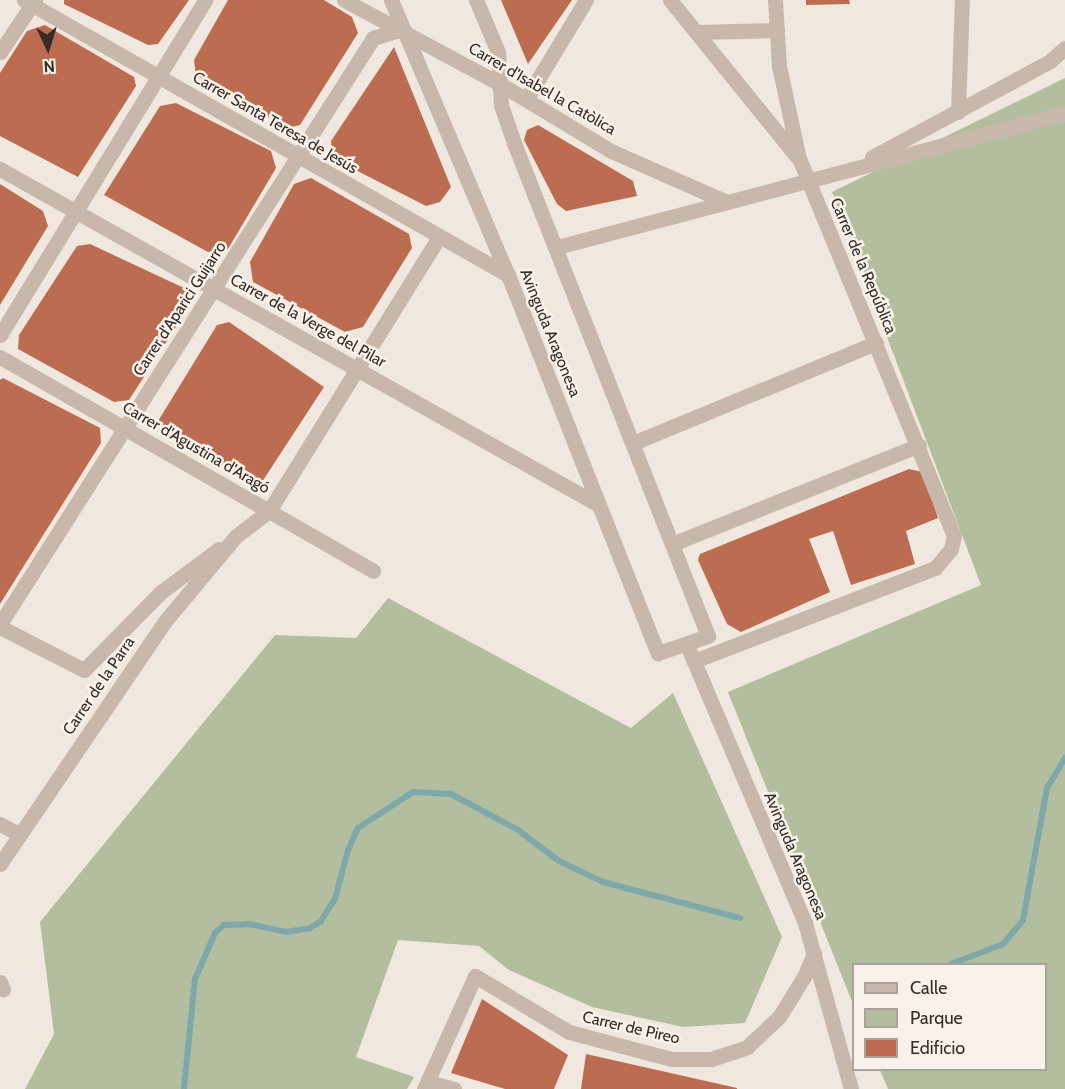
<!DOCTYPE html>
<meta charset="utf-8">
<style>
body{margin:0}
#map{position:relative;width:1065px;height:1089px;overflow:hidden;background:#f0e8de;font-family:Cabin,sans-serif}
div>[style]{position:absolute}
.green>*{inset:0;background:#b3be9f}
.stream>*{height:6px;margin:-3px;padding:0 3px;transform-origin:3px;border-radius:3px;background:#7fa8ab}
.building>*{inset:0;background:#bc6c50}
.street>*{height:15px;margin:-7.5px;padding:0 7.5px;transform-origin:7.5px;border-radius:7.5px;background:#c7b8ab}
span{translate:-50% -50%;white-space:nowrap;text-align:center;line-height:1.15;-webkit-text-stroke:5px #f8f2ea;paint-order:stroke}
.street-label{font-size:16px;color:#362d29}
.legend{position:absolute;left:852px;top:963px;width:195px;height:108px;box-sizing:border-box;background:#f8f2ea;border:2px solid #aaa39d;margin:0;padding:8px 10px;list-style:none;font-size:18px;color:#362d29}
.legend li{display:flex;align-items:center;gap:12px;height:30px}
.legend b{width:30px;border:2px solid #aaa39d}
.north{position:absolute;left:18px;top:18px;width:60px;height:60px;-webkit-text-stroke:4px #f8f2ea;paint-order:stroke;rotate:176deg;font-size:16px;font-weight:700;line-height:24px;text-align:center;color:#362d29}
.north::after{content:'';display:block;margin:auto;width:21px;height:27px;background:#362d29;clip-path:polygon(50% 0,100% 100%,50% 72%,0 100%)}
</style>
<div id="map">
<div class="green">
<div style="clip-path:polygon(1065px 78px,1065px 1089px,888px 1089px,880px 1070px,1046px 1070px,1046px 964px,854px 964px,853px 1004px,728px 692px,981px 585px,832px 192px)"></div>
<div style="clip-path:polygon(388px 598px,631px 728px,673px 693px,782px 937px,745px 1023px,683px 1027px,592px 1007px,509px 970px,479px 946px,398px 940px,356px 1057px,414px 1077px,407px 1089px,25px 1089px,54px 1034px,40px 922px,275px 635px,356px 638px)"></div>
</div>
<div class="stream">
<div style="left:951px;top:964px;width:56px;rotate:-21deg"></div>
<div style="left:1003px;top:944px;width:31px;rotate:-50deg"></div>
<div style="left:1023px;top:920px;width:134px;rotate:-79.7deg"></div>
<div style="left:1047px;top:788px;width:35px;rotate:-59deg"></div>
<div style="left:184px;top:1089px;width:111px;rotate:-84.3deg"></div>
<div style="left:195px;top:979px;width:50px;rotate:-66.5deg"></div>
<div style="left:215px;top:933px;width:12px;rotate:-42deg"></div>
<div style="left:224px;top:925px;width:25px;rotate:-2deg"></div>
<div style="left:249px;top:924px;width:38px;rotate:12deg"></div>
<div style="left:286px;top:932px;width:24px;rotate:-9deg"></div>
<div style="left:310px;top:928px;width:13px;rotate:-32deg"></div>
<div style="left:321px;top:921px;width:26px;rotate:-58deg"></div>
<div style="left:335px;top:899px;width:51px;rotate:-75.1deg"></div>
<div style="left:348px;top:850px;width:24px;rotate:-66deg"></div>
<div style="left:358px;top:828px;width:66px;rotate:-33.2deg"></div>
<div style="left:413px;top:792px;width:38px;rotate:3deg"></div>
<div style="left:451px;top:794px;width:76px;rotate:28.2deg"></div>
<div style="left:518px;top:830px;width:51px;rotate:37.1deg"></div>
<div style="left:559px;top:861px;width:49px;rotate:25.5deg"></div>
<div style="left:603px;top:882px;width:142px;rotate:14.7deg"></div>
</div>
<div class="building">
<div style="clip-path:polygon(64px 0,189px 0,158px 44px,148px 45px,64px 4px)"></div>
<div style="clip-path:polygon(228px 0,324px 0,352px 17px,358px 33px,300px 125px,288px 128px,196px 75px,194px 60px)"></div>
<div style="clip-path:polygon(501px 0,572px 0,528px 64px)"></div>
<div style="clip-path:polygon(806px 0,849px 0,850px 4px,806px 5px)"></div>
<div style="clip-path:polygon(45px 25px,134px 77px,136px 86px,78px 177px,0 136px,0 73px,27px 31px)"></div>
<div style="clip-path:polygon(394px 47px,451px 187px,440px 202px,426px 206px,332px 158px,331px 141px)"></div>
<div style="clip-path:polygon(176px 103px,271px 151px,276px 168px,228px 249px,208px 252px,104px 195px,160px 106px)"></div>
<div style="clip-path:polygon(538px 125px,633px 181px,637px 196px,566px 211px,557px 204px,524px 140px,527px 130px)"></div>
<div style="clip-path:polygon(311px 178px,409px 234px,412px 248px,363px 327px,345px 332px,253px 282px,250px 262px,294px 184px)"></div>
<div style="clip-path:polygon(0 184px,43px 211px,48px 226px,0 305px)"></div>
<div style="clip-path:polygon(90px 244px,184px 288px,190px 305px,129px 400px,114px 402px,18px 349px,19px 335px,77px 246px)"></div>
<div style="clip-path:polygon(229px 322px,324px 387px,258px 488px,155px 426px,217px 325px)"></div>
<div style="clip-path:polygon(3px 378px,100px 428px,101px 443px,0 604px,0 380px)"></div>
<div style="clip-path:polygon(909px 469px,923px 472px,938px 518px,906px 531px,915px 564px,851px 585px,833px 531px,809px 539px,830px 592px,741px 632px,727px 624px,698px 560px,700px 554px)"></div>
<div style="clip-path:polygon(482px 999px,568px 1055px,554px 1089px,505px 1089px,451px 1073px)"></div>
<div style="clip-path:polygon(586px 1054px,737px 1088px,737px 1089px,581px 1089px)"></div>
</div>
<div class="street">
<div style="left:24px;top:0;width:557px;rotate:29.6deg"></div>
<div style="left:344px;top:0;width:177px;rotate:28.3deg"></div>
<div style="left:500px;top:84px;width:130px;rotate:31.1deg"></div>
<div style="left:611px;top:151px;width:127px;rotate:23.7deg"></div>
<div style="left:391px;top:0;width:299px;rotate:67deg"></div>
<div style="left:508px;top:275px;width:407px;rotate:68.4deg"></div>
<div style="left:658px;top:653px;width:53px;rotate:-18.8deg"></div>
<div style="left:708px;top:636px;width:530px;rotate:-111.48deg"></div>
<div style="left:514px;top:143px;width:40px;rotate:-108.9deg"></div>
<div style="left:501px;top:105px;width:53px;rotate:-93.2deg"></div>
<div style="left:498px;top:52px;width:56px;rotate:-112.9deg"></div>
<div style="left:670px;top:0;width:202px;rotate:51deg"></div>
<div style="left:697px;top:32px;width:80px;rotate:-1.4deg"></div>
<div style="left:0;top:52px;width:63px;rotate:-56.1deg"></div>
<div style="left:526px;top:99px;width:116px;rotate:-58.8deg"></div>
<div style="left:958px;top:112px;width:112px;rotate:-88deg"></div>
<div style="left:872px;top:157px;width:202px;rotate:-28.3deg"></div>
<div style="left:1050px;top:61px;width:20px;rotate:-41deg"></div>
<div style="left:0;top:169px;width:687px;rotate:29.29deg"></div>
<div style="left:557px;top:247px;width:525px;rotate:-14.78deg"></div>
<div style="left:0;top:335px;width:393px;rotate:-58.5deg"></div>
<div style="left:0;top:357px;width:430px;rotate:29.8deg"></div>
<div style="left:633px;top:443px;width:263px;rotate:-22.4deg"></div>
<div style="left:672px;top:544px;width:266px;rotate:-21.8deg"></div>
<div style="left:0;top:624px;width:695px;rotate:-57.52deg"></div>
<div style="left:373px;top:38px;width:30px;rotate:-17deg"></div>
<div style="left:0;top:627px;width:94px;rotate:27.1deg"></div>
<div style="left:84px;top:670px;width:110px;rotate:-45.4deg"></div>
<div style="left:161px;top:592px;width:72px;rotate:-36.6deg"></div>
<div style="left:690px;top:652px;width:294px;rotate:67deg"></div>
<div style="left:805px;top:923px;width:172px;rotate:74.5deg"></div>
<div style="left:694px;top:661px;width:258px;rotate:-21.1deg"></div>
<div style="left:935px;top:568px;width:25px;rotate:-50deg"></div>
<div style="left:951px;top:549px;width:13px;rotate:-77deg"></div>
<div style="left:954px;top:536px;width:408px;rotate:-112.3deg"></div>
<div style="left:799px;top:159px;width:95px;rotate:-102.1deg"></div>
<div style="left:779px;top:66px;width:66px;rotate:-93.5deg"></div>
<div style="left:0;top:824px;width:21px;rotate:28deg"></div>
<div style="left:0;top:864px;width:295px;rotate:-55.8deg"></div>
<div style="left:166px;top:620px;width:109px;rotate:-50.2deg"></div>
<div style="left:236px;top:536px;width:41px;rotate:-37.1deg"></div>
<div style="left:269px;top:511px;width:321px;rotate:-58.2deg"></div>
<div style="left:0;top:982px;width:8px;rotate:67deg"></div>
<div style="left:428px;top:1082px;width:27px;rotate:15deg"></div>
<div style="left:424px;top:1089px;width:124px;rotate:-65.7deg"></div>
<div style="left:475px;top:976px;width:109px;rotate:30.8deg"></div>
<div style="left:569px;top:1032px;width:106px;rotate:14.8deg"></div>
<div style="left:671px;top:1059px;width:40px"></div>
<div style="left:711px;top:1059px;width:38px;rotate:-18deg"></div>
<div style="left:747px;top:1047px;width:44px;rotate:-43.2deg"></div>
<div style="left:779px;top:1017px;width:49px;rotate:-58.2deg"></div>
<div style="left:805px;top:975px;width:24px;rotate:-68deg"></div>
</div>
<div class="street-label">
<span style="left:542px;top:89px;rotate:30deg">Carrer d'Isabel la Catòlica</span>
<span style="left:275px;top:123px;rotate:30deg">Carrer Santa Teresa de Jesús</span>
<span style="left:863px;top:266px;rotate:67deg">Carrer de la República</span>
<span style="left:180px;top:309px;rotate:-57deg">Carrer d'Aparici Guijarro</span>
<span style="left:308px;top:321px;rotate:29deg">Carrer de la Verge del Pilar</span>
<span style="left:550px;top:333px;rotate:68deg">Avinguda Aragonesa</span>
<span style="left:196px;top:448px;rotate:30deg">Carrer d'Agustina d'Aragó</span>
<span style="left:99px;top:686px;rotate:-56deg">Carrer de la Parra</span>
<span style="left:795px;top:856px;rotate:67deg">Avinguda Aragonesa</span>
<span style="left:631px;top:1028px;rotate:13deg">Carrer de Pireo</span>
</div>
<ul class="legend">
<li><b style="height:8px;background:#c7b8ab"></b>Calle</li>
<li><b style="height:16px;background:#b3be9f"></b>Parque</li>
<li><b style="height:16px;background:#bc6c50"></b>Edificio</li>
</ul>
<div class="north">N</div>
</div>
